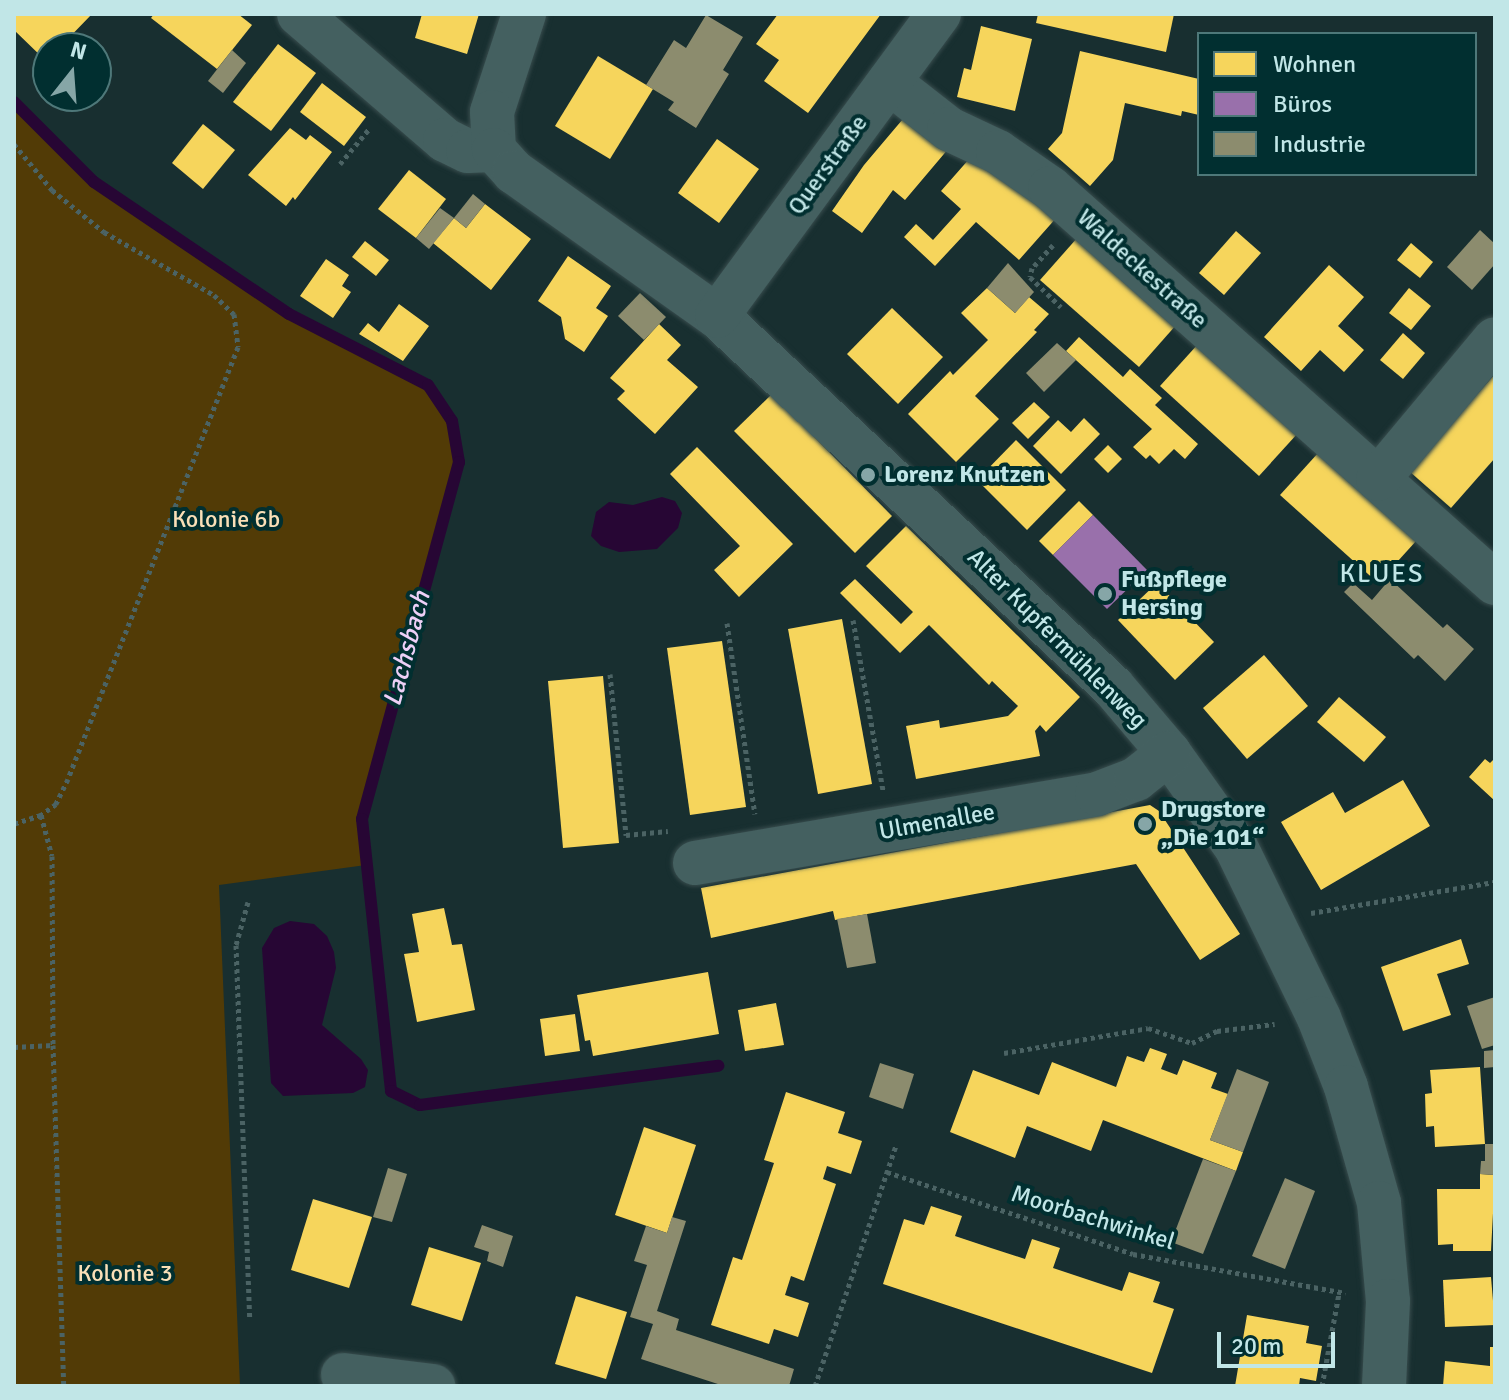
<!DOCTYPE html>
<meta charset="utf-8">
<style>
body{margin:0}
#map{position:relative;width:1509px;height:1400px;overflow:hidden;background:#182f30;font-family:Signika,sans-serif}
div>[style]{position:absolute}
.green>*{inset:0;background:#523b06}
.water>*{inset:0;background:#270634}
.homes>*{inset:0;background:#f6d55c}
.offices>*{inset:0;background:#9970ab}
.industry>*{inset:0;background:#8c8c6e}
.stream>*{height:12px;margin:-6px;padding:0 6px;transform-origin:6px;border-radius:6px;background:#270634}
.path>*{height:5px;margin-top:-2.5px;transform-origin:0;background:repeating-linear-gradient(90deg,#4b6364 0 4px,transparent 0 8px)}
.roads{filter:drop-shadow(0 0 2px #384c4d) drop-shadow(0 0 2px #384c4d)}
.minor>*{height:44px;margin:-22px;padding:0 22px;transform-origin:22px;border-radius:22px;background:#446060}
.dots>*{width:22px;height:22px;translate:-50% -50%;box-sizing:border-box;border:4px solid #012f30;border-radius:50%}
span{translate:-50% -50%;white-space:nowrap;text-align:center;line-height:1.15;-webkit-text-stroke:8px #012f30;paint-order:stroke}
.street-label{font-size:24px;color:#c1e6e7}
.poi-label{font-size:24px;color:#c1e6e7;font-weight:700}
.left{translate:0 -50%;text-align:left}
.park-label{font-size:24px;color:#fadfb7}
.neighbourhood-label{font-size:26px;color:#c1e6e7;letter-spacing:2px}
.water-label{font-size:26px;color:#edd0f7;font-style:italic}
.frame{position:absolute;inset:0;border:16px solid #c1e6e7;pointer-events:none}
.legend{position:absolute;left:1197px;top:32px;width:280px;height:144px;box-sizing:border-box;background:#012f30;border:2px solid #4e7879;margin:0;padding:10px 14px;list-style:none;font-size:24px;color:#c1e6e7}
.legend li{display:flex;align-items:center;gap:16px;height:40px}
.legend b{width:40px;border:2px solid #4e7879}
.north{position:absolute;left:32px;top:32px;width:80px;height:80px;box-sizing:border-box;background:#012f30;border:2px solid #4e7879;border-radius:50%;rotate:17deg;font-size:22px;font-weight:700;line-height:32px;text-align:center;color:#c1e6e7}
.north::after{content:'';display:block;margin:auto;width:28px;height:36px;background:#86a6a7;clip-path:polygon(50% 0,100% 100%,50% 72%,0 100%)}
.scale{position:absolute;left:1217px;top:1332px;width:118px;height:36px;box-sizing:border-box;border:4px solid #c1e6e7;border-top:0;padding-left:10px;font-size:24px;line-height:28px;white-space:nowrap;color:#c1e6e7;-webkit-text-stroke:6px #012f30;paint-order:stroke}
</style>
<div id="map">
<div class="green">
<div style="clip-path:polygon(14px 102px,94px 182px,289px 314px,428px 385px,452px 421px,458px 462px,414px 646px,362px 819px,366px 865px,219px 885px,240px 1386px,14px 1386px)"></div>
</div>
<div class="water">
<div style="clip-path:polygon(662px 497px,675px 501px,682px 513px,678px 528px,657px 549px,619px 552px,601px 546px,591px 536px,596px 512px,609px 502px,633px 505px)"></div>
<div style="clip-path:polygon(290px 921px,314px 924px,327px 936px,334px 952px,336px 968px,322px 1025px,361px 1059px,368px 1070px,365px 1087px,353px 1093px,283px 1096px,271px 1083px,262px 948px,274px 928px)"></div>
</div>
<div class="homes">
<div style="clip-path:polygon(14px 14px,92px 14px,59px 48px,48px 48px,46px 61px,14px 30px)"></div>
<div style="clip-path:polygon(154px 14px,238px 14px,252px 25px,217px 69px,151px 18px)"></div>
<div style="clip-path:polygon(422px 14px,479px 14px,467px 54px,415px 38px)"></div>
<div style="clip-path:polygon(778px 14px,881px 14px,808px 113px,764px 81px,779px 60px,756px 44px)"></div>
<div style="clip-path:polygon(1038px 14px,1174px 14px,1166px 52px,1036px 23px)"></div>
<div style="clip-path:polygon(981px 26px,1032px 39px,1015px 111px,957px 97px,964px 68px,971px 70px)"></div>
<div style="clip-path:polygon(278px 44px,316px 73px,271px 131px,233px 102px)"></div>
<div style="clip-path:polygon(1080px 51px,1199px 79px,1199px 115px,1182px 111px,1181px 116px,1125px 103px,1113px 160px,1090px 186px,1048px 149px,1062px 133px)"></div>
<div style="clip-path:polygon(598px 56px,653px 89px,610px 159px,555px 126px)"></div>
<div style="clip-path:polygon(322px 83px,366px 117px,344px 146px,300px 112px)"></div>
<div style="clip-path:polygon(908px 113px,949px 148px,905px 200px,893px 190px,862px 233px,832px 211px,864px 165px)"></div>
<div style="clip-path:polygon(203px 124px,235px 150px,203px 189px,172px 163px)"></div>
<div style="clip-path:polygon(290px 128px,306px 140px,310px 135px,332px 152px,295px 200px,293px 197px,286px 206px,248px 175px)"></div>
<div style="clip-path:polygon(717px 139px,759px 169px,719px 223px,678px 193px)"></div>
<div style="clip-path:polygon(970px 158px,1057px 217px,1019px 260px,976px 222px,935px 266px,904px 237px,916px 224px,933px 240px,961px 209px,941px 191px)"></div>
<div style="clip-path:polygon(409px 170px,446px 199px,416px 238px,378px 209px)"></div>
<div style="clip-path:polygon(485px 204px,531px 239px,491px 290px,433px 243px,454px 218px,466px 228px)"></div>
<div style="clip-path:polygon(1236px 231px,1261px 253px,1224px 295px,1199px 273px)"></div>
<div style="clip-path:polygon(1078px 237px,1177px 324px,1139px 367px,1040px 280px)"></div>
<div style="clip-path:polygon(365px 241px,389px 260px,376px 276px,352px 257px)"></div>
<div style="clip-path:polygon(1411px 243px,1433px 262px,1420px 278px,1397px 260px)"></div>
<div style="clip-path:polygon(568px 256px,611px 286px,596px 308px,608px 316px,584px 352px,565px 339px,561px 317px,538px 301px)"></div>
<div style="clip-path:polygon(326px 259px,349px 275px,342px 286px,351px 292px,333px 318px,300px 296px)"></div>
<div style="clip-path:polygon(1329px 265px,1364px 297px,1338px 326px,1364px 350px,1344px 372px,1320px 350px,1301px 371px,1264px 337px)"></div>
<div style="clip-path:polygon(987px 288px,1015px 313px,1029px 297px,1049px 314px,1034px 330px,1037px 332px,975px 396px,999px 419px,956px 462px,908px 414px,950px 371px,953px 375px,988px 340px,961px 313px)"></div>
<div style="clip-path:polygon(1409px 288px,1431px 306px,1411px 330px,1389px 313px)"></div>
<div style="clip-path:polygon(399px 304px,429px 326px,403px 361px,359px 334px,368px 323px,379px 332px)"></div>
<div style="clip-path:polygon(892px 308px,943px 357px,898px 404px,847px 354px)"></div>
<div style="clip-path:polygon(659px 324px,681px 345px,667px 360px,698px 387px,655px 434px,617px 399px,625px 391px,610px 378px)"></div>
<div style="clip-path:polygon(1403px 333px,1425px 353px,1403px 379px,1380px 360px)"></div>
<div style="clip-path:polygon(1079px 337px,1123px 377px,1130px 369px,1162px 398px,1155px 405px,1198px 444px,1185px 459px,1174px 449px,1159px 464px,1150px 455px,1146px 459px,1133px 447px,1152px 429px,1066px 351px)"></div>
<div style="clip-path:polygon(1199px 343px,1298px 433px,1259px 476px,1160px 386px)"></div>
<div style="clip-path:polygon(1495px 374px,1495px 458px,1451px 508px,1409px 471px)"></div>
<div style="clip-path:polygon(772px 394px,892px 516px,855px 553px,734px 431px)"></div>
<div style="clip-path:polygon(1034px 402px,1050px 417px,1028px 439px,1012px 423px)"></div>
<div style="clip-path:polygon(1084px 418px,1100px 434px,1061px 474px,1033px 446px,1058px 420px,1071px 432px)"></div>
<div style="clip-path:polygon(1016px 440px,1066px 490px,1027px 530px,977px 480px)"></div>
<div style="clip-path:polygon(1108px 445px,1122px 459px,1108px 473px,1094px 459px)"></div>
<div style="clip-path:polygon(697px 447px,793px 544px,739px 597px,714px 570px,740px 546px,670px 474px)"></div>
<div style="clip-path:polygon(1319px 452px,1417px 540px,1378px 583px,1280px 495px)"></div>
<div style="clip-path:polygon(1079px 501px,1093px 515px,1053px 555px,1039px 541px)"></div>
<div style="clip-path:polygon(906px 526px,1080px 697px,1046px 732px,1040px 725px,1035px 731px,1040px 756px,916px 779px,906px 726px,939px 720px,940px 728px,1008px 716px,1018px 706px,992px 681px,989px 685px,929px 625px,900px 653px,840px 593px,855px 579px,901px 624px,913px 612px,866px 566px)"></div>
<div style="clip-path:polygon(1157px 583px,1214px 642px,1175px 680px,1118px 620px)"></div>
<div style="clip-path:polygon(842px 619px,872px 784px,818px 794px,788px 629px)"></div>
<div style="clip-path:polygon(722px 641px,746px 807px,690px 815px,667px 648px)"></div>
<div style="clip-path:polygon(1264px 655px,1308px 706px,1247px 759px,1203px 708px)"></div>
<div style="clip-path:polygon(603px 676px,619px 843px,563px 848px,548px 681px)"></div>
<div style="clip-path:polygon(1339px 697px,1386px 737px,1364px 762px,1317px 722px)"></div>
<div style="clip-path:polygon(1495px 758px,1495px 801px,1469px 777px,1485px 759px,1490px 763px)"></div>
<div style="clip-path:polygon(1403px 780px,1430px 826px,1321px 890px,1281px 822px,1333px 792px,1345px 813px)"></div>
<div style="clip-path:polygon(1150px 805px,1159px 811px,1240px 934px,1200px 960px,1136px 864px,835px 920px,833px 911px,711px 938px,701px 888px)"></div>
<div style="clip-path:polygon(444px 908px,452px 945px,462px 944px,475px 1010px,417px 1022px,404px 954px,419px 952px,412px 914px)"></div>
<div style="clip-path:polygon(1461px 939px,1469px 964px,1437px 974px,1451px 1015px,1403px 1031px,1381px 967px)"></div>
<div style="clip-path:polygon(708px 972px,719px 1034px,593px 1056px,590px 1040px,585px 1041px,577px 995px)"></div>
<div style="clip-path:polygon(776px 1003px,784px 1045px,745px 1051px,738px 1010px)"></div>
<div style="clip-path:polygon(575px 1014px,580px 1051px,545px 1056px,540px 1019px)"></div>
<div style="clip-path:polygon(1150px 1048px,1167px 1054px,1161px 1069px,1177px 1075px,1183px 1060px,1217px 1073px,1211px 1088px,1228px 1094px,1210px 1140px,1243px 1152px,1236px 1171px,1103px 1120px,1091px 1151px,1027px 1126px,1015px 1158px,950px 1132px,973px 1070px,1039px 1095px,1052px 1062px,1116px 1087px,1127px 1056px,1144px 1062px)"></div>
<div style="clip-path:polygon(1480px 1067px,1485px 1144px,1435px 1147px,1434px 1126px,1426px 1127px,1425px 1094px,1432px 1093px,1430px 1070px)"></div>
<div style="clip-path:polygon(786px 1092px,845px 1112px,838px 1133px,862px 1141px,851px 1174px,827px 1166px,823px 1179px,836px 1184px,804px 1281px,791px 1276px,785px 1295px,809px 1303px,798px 1337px,774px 1329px,769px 1344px,711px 1325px,733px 1257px,742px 1260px,774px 1163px,764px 1160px)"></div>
<div style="clip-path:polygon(644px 1127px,696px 1145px,667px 1233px,615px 1215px)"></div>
<div style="clip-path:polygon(1480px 1174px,1495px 1175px,1491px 1251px,1453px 1251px,1453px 1244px,1438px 1245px,1437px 1189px,1480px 1189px)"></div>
<div style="clip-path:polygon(313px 1199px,372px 1217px,349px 1288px,291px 1270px)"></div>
<div style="clip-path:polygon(931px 1206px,962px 1216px,955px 1236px,991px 1248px,1025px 1259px,1032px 1239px,1060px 1248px,1053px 1268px,1122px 1291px,1129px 1272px,1160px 1282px,1153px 1302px,1174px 1309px,1152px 1373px,883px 1284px,904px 1219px,924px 1225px)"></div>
<div style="clip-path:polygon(429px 1247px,481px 1263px,462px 1321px,411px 1305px)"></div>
<div style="clip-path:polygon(1491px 1277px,1495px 1325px,1445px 1327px,1443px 1280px)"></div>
<div style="clip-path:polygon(576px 1296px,627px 1312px,606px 1379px,555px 1364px)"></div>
<div style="clip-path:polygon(1247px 1315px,1309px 1326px,1306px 1343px,1322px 1346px,1316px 1381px,1300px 1378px,1299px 1386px,1235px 1386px)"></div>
<div style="clip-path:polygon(1490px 1347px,1495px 1347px,1495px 1386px,1443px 1386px,1445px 1361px,1490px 1366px)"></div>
</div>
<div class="offices">
<div style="clip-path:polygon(1093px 515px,1147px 570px,1107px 609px,1053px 555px)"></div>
</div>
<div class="industry">
<div style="clip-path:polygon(706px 15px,743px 37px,723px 70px,729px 74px,696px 128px,668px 110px,674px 102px,646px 85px,674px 40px,686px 48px)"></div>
<div style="clip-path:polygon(232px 50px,246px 63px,223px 93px,208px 81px)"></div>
<div style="clip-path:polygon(473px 194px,485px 204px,466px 228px,454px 218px)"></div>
<div style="clip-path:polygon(440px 208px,454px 218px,429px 249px,416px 238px)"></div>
<div style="clip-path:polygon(1480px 230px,1495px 244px,1495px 264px,1472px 290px,1447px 267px)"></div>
<div style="clip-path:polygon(1008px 263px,1034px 292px,1015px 313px,987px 288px)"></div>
<div style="clip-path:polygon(640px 293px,666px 317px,644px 340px,618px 316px)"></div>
<div style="clip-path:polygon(1057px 343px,1076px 360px,1044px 392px,1026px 373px)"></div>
<div style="clip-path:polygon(1390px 579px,1443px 628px,1447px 624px,1474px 649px,1445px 681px,1418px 655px,1414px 659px,1344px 592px,1353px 583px,1372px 600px)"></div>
<div style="clip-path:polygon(867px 914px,876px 963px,847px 968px,837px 919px)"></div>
<div style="clip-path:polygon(1495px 997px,1495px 1045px,1482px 1049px,1467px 1006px)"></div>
<div style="clip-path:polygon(1495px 1050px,1495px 1067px,1484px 1068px,1484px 1051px)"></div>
<div style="clip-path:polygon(880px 1063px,914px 1074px,903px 1109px,869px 1097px)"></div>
<div style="clip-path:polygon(1237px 1069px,1269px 1082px,1243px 1152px,1210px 1140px)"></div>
<div style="clip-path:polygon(1485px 1144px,1495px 1144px,1495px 1175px,1480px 1174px,1481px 1161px,1485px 1161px)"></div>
<div style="clip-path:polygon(1203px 1159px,1236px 1171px,1203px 1254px,1171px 1242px)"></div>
<div style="clip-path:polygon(388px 1168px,407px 1174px,392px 1222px,373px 1217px)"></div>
<div style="clip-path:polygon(1285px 1178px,1315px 1191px,1285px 1269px,1252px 1256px)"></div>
<div style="clip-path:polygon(672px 1217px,686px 1221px,657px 1311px,679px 1319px,676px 1330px,794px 1369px,789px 1386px,724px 1386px,641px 1359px,653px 1324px,630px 1317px,647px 1265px,634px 1261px,646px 1226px,667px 1233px)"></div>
<div style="clip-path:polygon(482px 1225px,513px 1236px,503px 1267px,487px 1261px,489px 1252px,474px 1247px)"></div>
</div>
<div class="stream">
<div style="left:14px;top:102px;width:113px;rotate:45deg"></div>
<div style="left:94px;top:182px;width:235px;rotate:34.1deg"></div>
<div style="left:289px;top:314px;width:156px;rotate:27.1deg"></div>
<div style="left:428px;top:385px;width:43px;rotate:56.3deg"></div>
<div style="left:452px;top:421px;width:42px;rotate:80.3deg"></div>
<div style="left:459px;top:462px;width:370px;rotate:105.2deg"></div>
<div style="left:362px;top:819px;width:274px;rotate:83.9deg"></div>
<div style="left:391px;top:1091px;width:32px;rotate:26deg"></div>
<div style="left:420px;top:1105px;width:301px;rotate:-7.5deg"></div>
</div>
<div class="path">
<div style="left:14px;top:144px;width:60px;rotate:50.4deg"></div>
<div style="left:52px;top:190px;width:67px;rotate:38.9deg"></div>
<div style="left:104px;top:232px;width:127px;rotate:29.8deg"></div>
<div style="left:214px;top:295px;width:28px;rotate:44deg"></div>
<div style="left:234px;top:314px;width:33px;rotate:83deg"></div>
<div style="left:238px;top:347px;width:464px;rotate:111.5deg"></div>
<div style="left:68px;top:779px;width:28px;rotate:116deg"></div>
<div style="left:56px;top:804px;width:19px;rotate:144deg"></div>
<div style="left:41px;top:815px;width:28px;rotate:162deg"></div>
<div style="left:340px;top:164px;width:45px;rotate:-50.4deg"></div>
<div style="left:1053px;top:245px;width:31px;rotate:132deg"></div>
<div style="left:1032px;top:268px;width:9px;rotate:103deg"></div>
<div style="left:1030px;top:277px;width:43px;rotate:44.1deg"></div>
<div style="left:853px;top:620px;width:173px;rotate:80deg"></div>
<div style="left:727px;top:623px;width:193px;rotate:81.7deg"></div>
<div style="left:610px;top:674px;width:162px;rotate:84.3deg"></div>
<div style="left:626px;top:835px;width:42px;rotate:-5.4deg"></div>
<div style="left:41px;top:815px;width:42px;rotate:75deg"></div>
<div style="left:52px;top:856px;width:189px;rotate:89.7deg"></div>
<div style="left:53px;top:1045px;width:341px;rotate:88.2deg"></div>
<div style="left:248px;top:902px;width:45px;rotate:105.6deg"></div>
<div style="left:236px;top:945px;width:375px;rotate:87.9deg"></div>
<div style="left:1311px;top:913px;width:187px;rotate:-9.6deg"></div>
<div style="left:14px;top:1047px;width:39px;rotate:-3deg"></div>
<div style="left:1004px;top:1053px;width:146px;rotate:-9.8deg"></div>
<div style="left:1148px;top:1028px;width:46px;rotate:18.8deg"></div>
<div style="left:1192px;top:1043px;width:28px;rotate:-26deg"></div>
<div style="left:1217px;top:1031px;width:58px;rotate:-6.9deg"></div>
<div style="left:887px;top:1172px;width:259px;rotate:18.4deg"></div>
<div style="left:1133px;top:1254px;width:216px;rotate:10.4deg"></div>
<div style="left:815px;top:1386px;width:254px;rotate:-71.4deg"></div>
<div style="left:1322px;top:1386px;width:95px;rotate:-79.6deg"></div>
</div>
<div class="roads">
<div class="minor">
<div style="left:299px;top:14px;width:193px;rotate:40.8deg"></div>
<div style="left:445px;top:140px;width:25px;rotate:26deg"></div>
<div style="left:468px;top:151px;width:26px;rotate:-2deg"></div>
<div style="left:524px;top:14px;width:103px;rotate:108.1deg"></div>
<div style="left:492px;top:112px;width:38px;rotate:87deg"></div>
<div style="left:494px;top:150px;width:30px;rotate:48deg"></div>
<div style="left:514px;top:172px;width:249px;rotate:35.4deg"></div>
<div style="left:717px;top:316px;width:543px;rotate:43.13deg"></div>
<div style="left:1113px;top:687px;width:87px;rotate:49.7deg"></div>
<div style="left:1169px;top:753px;width:115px;rotate:54.5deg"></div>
<div style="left:1236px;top:847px;width:190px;rotate:64.1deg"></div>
<div style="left:1319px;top:1018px;width:74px;rotate:68.6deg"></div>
<div style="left:1346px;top:1087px;width:121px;rotate:74.1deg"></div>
<div style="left:1379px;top:1203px;width:98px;rotate:84.8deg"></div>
<div style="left:1388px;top:1301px;width:85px;rotate:92.7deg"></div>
<div style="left:889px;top:82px;width:76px;rotate:38.1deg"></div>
<div style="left:949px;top:129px;width:54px;rotate:25.1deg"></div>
<div style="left:998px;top:152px;width:63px;rotate:34.7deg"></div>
<div style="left:1050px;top:188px;width:595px;rotate:41.59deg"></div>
<div style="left:717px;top:316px;width:375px;rotate:-53.7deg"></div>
<div style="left:1378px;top:479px;width:182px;rotate:-50.1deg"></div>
<div style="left:695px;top:863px;width:408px;rotate:-9.7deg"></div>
<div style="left:1097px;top:794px;width:42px;rotate:-21deg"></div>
<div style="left:1136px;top:779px;width:42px;rotate:-38.2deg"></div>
<div style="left:343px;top:1375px;width:91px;rotate:7deg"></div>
</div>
</div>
<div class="dots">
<div style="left:868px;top:475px;background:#86a6a7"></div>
<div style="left:1105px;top:594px;background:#86a6a7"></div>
<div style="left:1145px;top:824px;background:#86a6a7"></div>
</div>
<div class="street-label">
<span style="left:828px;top:165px;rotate:-54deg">Querstraße</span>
<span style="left:1142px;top:269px;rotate:42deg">Waldeckestraße</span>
<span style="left:1057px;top:639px;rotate:45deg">Alter Kupfermühlenweg</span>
<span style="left:937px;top:822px;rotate:-10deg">Ulmenallee</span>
<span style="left:1093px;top:1218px;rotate:17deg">Moorbachwinkel</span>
</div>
<div class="poi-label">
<span class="left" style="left:884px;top:475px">Lorenz Knutzen</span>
<span class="left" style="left:1121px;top:594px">Fußpflege<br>Hersing</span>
<span class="left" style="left:1161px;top:824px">Drugstore<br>„Die 101“</span>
</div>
<div class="park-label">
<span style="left:226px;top:520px">Kolonie 6b</span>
<span style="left:125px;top:1274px">Kolonie 3</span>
</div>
<div class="neighbourhood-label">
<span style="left:1382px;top:575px">KLUES</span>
</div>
<div class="water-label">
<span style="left:408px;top:649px;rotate:-75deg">Lachsbach</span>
</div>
<div class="frame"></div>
<ul class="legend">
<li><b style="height:22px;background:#f6d55c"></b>Wohnen</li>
<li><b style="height:22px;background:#9970ab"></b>Büros</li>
<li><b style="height:22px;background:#8c8c6e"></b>Industrie</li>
</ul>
<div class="north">N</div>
<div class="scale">20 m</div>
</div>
